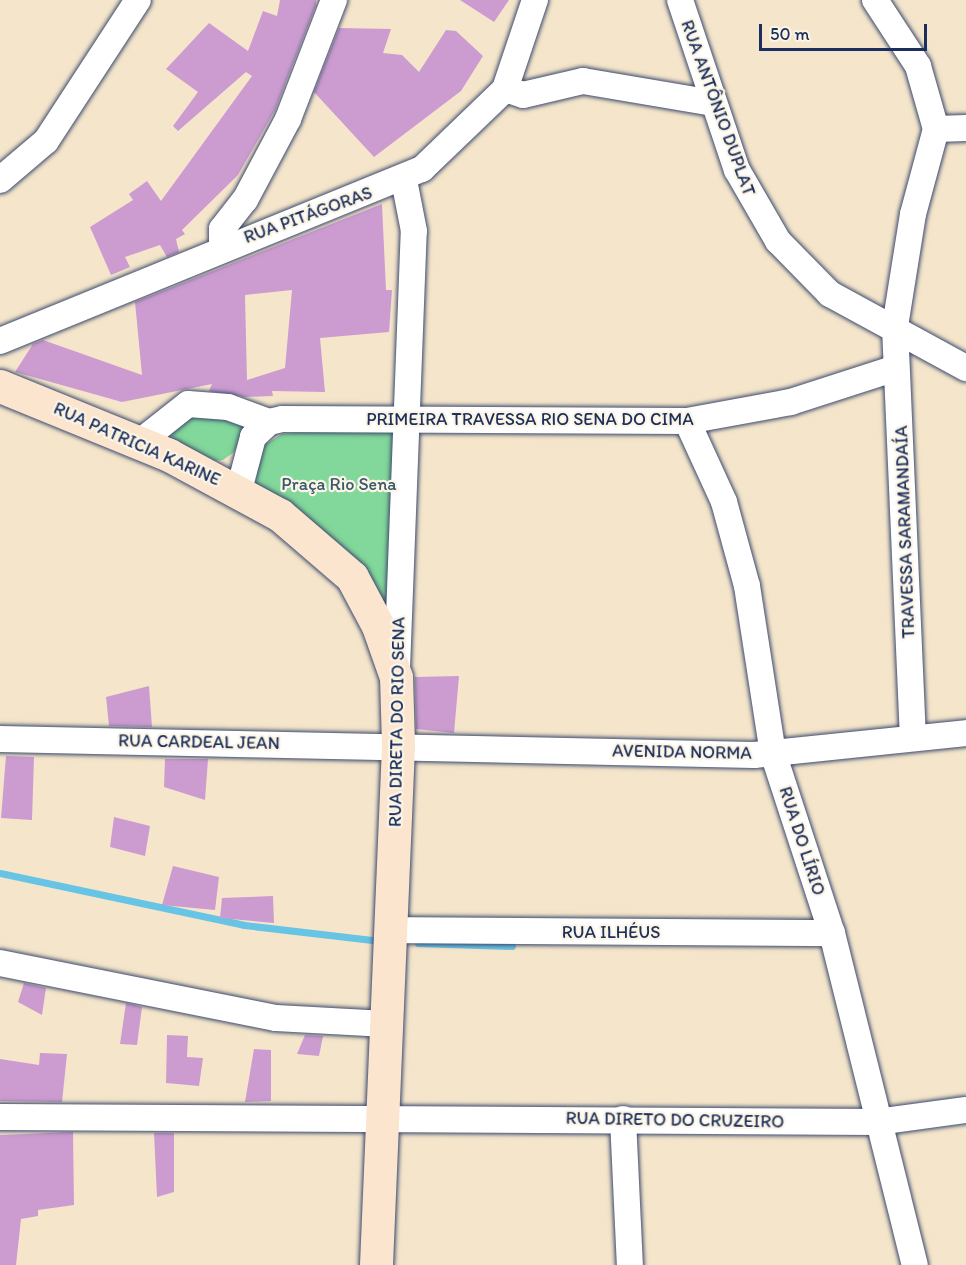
<!DOCTYPE html>
<meta charset="utf-8">
<style>
body{margin:0}
#map{position:relative;width:966px;height:1265px;overflow:hidden;background:#f5e6cb;font-family:Itim,sans-serif}
div>[style]{position:absolute}
.green>*{inset:0;background:#82d79a}
.stream>*{height:7px;margin:-3.5px;padding:0 3.5px;transform-origin:3.5px;border-radius:3.5px;background:#67c4e5}
.building>*{inset:0;background:#cc9cd0}
.roads{filter:drop-shadow(0 0 2px #3c4a6e) drop-shadow(0 0 2px #3c4a6e)}
.street>*{height:26px;margin:-13px;padding:0 13px;transform-origin:13px;border-radius:13px;background:#fff}
.secondary>*{height:33px;margin:-16.5px;padding:0 16.5px;transform-origin:16.5px;border-radius:16.5px;background:#fbe5cf}
span{translate:-50% -50%;white-space:nowrap;text-align:center;line-height:1.15;-webkit-text-stroke:4.5px #fcf5e5;paint-order:stroke}
.street-label{font-size:18px;color:#1b2f5e}
.park-label{font-size:18px;color:#35596d}
.scale{position:absolute;left:759px;top:24px;width:168px;height:27px;box-sizing:border-box;border:3px solid #1b2f5e;border-top:0;padding-left:8px;font-size:18px;line-height:21px;white-space:nowrap;color:#1b2f5e;-webkit-text-stroke:4px #fcf5e5;paint-order:stroke}
</style>
<div id="map">
<div class="green">
<div style="clip-path:polygon(194px 413px,250px 420px,234px 452px,223px 460px,205px 462px,177px 447px,171px 433px)"></div>
<div style="clip-path:polygon(394px 424px,393px 612px,379px 610px,256px 485px,258px 449px,282px 434px)"></div>
</div>
<div class="stream">
<div style="left:0;top:873px;width:249px;rotate:12deg"></div>
<div style="left:244px;top:925px;width:129px;rotate:6.7deg"></div>
<div style="left:418px;top:943px;width:94px;rotate:1.8deg"></div>
</div>
<div class="building">
<div style="clip-path:polygon(280px 0,316px 0,316px 5px,275px 110px,238px 175px,182px 230px,185px 234px,176px 239px,179px 252px,167px 257px,160px 245px,125px 257px,130px 267px,111px 275px,90px 227px,133px 200px,129px 194px,147px 181px,161px 201px,252px 76px,246px 72px,178px 131px,173px 126px,198px 92px,166px 69px,209px 23px,248px 51px,263px 11px,277px 16px)"></div>
<div style="clip-path:polygon(460px 0,509px 0,494px 22px)"></div>
<div style="clip-path:polygon(339px 28px,391px 29px,383px 53px,402px 55px,419px 72px,446px 30px,456px 31px,483px 56px,461px 91px,374px 157px,314px 92px)"></div>
<div style="clip-path:polygon(evenodd,382px 204px,386px 290px,392px 290px,389px 332px,320px 338px,325px 392px,272px 391px,273px 396px,245px 397px,209px 391px,212px 384px,122px 402px,15px 372px,33px 344px,43px 340px,142px 375px,135px 302px,382px 204px,292px 290px,285px 368px,247px 380px,245px 295px,292px 290px)"></div>
<div style="clip-path:polygon(459px 676px,454px 733px,416px 729px,415px 677px)"></div>
<div style="clip-path:polygon(149px 686px,152px 727px,109px 726px,106px 697px)"></div>
<div style="clip-path:polygon(6px 756px,34px 757px,32px 820px,1px 818px)"></div>
<div style="clip-path:polygon(165px 759px,208px 759px,205px 800px,164px 787px)"></div>
<div style="clip-path:polygon(114px 817px,150px 826px,145px 856px,110px 847px)"></div>
<div style="clip-path:polygon(173px 866px,219px 877px,215px 910px,162px 905px)"></div>
<div style="clip-path:polygon(273px 896px,274px 923px,220px 918px,222px 898px)"></div>
<div style="clip-path:polygon(24px 983px,46px 988px,42px 1015px,18px 1002px)"></div>
<div style="clip-path:polygon(126px 1003px,142px 1007px,137px 1045px,120px 1044px)"></div>
<div style="clip-path:polygon(167px 1035px,188px 1036px,187px 1057px,203px 1058px,199px 1086px,166px 1083px)"></div>
<div style="clip-path:polygon(305px 1035px,323px 1036px,319px 1056px,297px 1054px)"></div>
<div style="clip-path:polygon(254px 1049px,271px 1050px,271px 1101px,245px 1102px)"></div>
<div style="clip-path:polygon(40px 1053px,67px 1054px,62px 1102px,0 1101px,0 1059px,39px 1065px)"></div>
<div style="clip-path:polygon(73px 1132px,74px 1205px,38px 1210px,38px 1216px,21px 1219px,16px 1265px,0 1265px,0 1135px)"></div>
<div style="clip-path:polygon(154px 1133px,174px 1133px,174px 1192px,157px 1197px)"></div>
</div>
<div class="roads">
<div class="street">
<div style="left:680px;top:0;width:179px;rotate:71.5deg"></div>
<div style="left:737px;top:170px;width:82px;rotate:60deg"></div>
<div style="left:778px;top:241px;width:74px;rotate:45.5deg"></div>
<div style="left:830px;top:294px;width:155px;rotate:28.6deg"></div>
<div style="left:875px;top:0;width:79px;rotate:56.9deg"></div>
<div style="left:918px;top:66px;width:66px;rotate:74.1deg"></div>
<div style="left:936px;top:129px;width:88px;rotate:105.1deg"></div>
<div style="left:913px;top:214px;width:114px;rotate:99.1deg"></div>
<div style="left:895px;top:327px;width:410px;rotate:87.5deg"></div>
<div style="left:505px;top:89px;width:19px;rotate:18deg"></div>
<div style="left:523px;top:95px;width:62px;rotate:-13.1deg"></div>
<div style="left:583px;top:81px;width:132px;rotate:9.6deg"></div>
<div style="left:936px;top:129px;width:30px;rotate:-2deg"></div>
<div style="left:0;top:180px;width:60px;rotate:-40.3deg"></div>
<div style="left:46px;top:141px;width:168px;rotate:-56.9deg"></div>
<div style="left:222px;top:246px;width:17px;rotate:-90deg"></div>
<div style="left:222px;top:229px;width:37px;rotate:-52deg"></div>
<div style="left:245px;top:200px;width:92px;rotate:-62deg"></div>
<div style="left:288px;top:119px;width:128px;rotate:-68.9deg"></div>
<div style="left:0;top:341px;width:456px;rotate:-22.2deg"></div>
<div style="left:422px;top:169px;width:115px;rotate:-43.9deg"></div>
<div style="left:505px;top:89px;width:94px;rotate:-71.4deg"></div>
<div style="left:687px;top:421px;width:89px;rotate:65.4deg"></div>
<div style="left:724px;top:502px;width:87px;rotate:74.7deg"></div>
<div style="left:747px;top:586px;width:169px;rotate:81.2deg"></div>
<div style="left:773px;top:753px;width:189px;rotate:71.9deg"></div>
<div style="left:832px;top:933px;width:342px;rotate:76deg"></div>
<div style="left:140px;top:442px;width:61px;rotate:-38.4deg"></div>
<div style="left:188px;top:404px;width:40px;rotate:4.3deg"></div>
<div style="left:228px;top:407px;width:44px;rotate:20.1deg"></div>
<div style="left:239px;top:490px;width:55px;rotate:-75.2deg"></div>
<div style="left:253px;top:437px;width:22px;rotate:-43deg"></div>
<div style="left:269px;top:422px;width:13px;rotate:-13deg"></div>
<div style="left:282px;top:419px;width:405px;rotate:0.3deg"></div>
<div style="left:687px;top:421px;width:106px;rotate:-10.4deg"></div>
<div style="left:791px;top:402px;width:110px;rotate:-17.9deg"></div>
<div style="left:397px;top:668px;width:437px;rotate:-87.8deg"></div>
<div style="left:414px;top:231px;width:52px;rotate:-101.1deg"></div>
<div style="left:0;top:739px;width:754px;rotate:1.22deg"></div>
<div style="left:754px;top:755px;width:213px;rotate:-5.9deg"></div>
<div style="left:390px;top:930px;width:442px;rotate:0.4deg"></div>
<div style="left:0;top:963px;width:281px;rotate:11.3deg"></div>
<div style="left:276px;top:1018px;width:110px;rotate:3.1deg"></div>
<div style="left:0;top:1117px;width:877px;rotate:0.33deg"></div>
<div style="left:877px;top:1122px;width:90px;rotate:-7.7deg"></div>
<div style="left:623px;top:1119px;width:146px;rotate:87.3deg"></div>
</div>
<div class="secondary">
<div style="left:0;top:386px;width:183px;rotate:22.2deg"></div>
<div style="left:169px;top:455px;width:126px;rotate:28.4deg"></div>
<div style="left:280px;top:515px;width:95px;rotate:40.7deg"></div>
<div style="left:352px;top:577px;width:55px;rotate:62deg"></div>
<div style="left:378px;top:626px;width:54px;rotate:70.6deg"></div>
<div style="left:396px;top:677px;width:69px;rotate:88.3deg"></div>
<div style="left:398px;top:746px;width:519px;rotate:92.43deg"></div>
</div>
</div>
<div class="street-label">
<span style="left:718px;top:108px;rotate:70deg">RUA ANTÔNIO DUPLAT</span>
<span style="left:308px;top:215px;rotate:-20deg">RUA PITÁGORAS</span>
<span style="left:530px;top:419px">PRIMEIRA TRAVESSA RIO SENA DO CIMA</span>
<span style="left:137px;top:444px;rotate:24deg">RUA PATRICIA KARINE</span>
<span style="left:905px;top:532px;rotate:-92deg">TRAVESSA SARAMANDAÍA</span>
<span style="left:397px;top:722px;rotate:-89deg">RUA DIRETA DO RIO SENA</span>
<span style="left:199px;top:742px;rotate:1deg">RUA CARDEAL JEAN</span>
<span style="left:682px;top:752px;rotate:1deg">AVENIDA NORMA</span>
<span style="left:802px;top:841px;rotate:72deg">RUA DO LÍRIO</span>
<span style="left:611px;top:932px">RUA ILHÉUS</span>
<span style="left:675px;top:1120px;rotate:1deg">RUA DIRETO DO CRUZEIRO</span>
</div>
<div class="park-label">
<span style="left:339px;top:484px">Praça Rio Sena</span>
</div>
<div class="scale">50 m</div>
</div>
